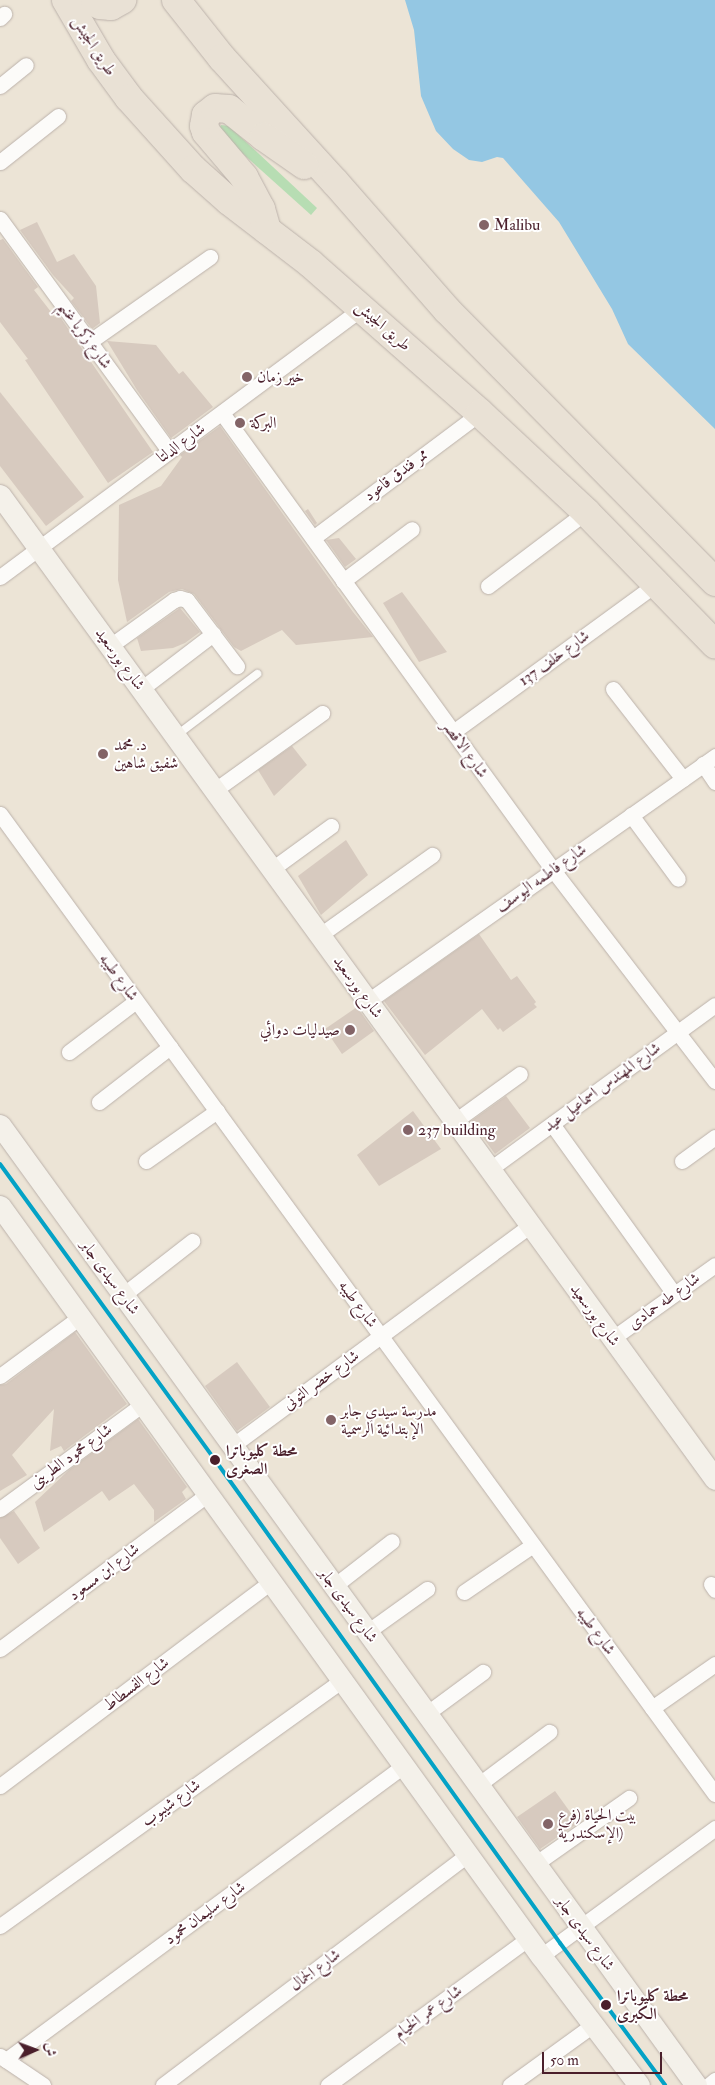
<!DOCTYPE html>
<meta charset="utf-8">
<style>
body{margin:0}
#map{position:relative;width:715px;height:2085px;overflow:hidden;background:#ece4d6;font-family:"IM FELL Double Pica",Amiri,serif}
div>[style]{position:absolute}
.green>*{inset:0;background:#b7ddb3}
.water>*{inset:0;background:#94c7e3}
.building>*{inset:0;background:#d7cabf}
.roads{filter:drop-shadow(0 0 1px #bcb2ab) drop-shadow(0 0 1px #bcb2ab)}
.lane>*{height:8px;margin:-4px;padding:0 4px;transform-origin:4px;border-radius:4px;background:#fcfbf9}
.street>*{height:15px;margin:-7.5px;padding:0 7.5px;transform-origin:7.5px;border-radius:7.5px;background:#fcfbf9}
.secondary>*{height:21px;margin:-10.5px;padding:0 10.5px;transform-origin:10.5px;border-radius:10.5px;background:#f4f1ea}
.highway>*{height:28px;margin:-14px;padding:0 14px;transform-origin:14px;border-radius:14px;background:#e9e1d5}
.tram-1>*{height:4px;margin:-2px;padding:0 2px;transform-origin:2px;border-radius:2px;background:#04a2c6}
.dots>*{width:14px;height:14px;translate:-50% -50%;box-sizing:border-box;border:2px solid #fff;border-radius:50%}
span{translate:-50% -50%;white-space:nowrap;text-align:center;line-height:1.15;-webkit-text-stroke:4px #fff;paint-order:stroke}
.street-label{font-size:16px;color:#4a1f2b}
.poi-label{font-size:16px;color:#4a1f2b}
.left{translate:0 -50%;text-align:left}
.right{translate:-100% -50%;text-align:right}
.stop-label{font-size:16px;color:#4a1f2b;font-weight:700}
.north{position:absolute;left:10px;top:2025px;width:50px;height:50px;-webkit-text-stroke:4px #fff;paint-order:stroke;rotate:88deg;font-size:14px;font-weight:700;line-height:20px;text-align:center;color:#4a1f2b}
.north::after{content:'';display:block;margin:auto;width:18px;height:22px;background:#4a1f2b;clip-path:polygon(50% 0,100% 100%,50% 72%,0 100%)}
.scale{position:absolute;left:542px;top:2052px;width:120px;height:22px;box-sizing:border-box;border:2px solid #4a1f2b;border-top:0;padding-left:6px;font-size:15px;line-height:18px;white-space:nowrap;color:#4a1f2b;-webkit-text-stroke:4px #fff;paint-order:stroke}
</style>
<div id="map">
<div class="green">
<div style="clip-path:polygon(221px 125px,229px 126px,317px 208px,311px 215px,222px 135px,220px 127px)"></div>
</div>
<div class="water">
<div style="clip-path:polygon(405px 0,715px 0,715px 429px,628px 344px,612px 309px,559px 222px,503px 158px,497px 157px,482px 162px,469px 160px,453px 149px,436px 131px,421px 96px,414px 30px)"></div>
</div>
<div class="building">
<div style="clip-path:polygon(37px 222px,57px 262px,74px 254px,96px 286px,100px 323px,92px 329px,71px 301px,74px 298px,53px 275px,20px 230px)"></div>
<div style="clip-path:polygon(3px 239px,38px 287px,34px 290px,55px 317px,58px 314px,153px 452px,108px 483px,25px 360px,28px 359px,0 322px,0 240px)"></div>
<div style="clip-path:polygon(107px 341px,156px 345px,179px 374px,183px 371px,213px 407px,171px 438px,137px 390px)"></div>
<div style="clip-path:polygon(0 392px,84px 497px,46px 526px,0 466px)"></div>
<div style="clip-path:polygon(220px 426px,353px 612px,373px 637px,296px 645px,282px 630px,241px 651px,234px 647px,194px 594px,182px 589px,169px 592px,127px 622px,118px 580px,119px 505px,161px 486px,182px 457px,180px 455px)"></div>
<div style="clip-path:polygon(308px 509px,317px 523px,315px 525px,305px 511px)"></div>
<div style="clip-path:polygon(339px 538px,356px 559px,345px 567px,326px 540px)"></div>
<div style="clip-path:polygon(402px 592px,447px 652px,419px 662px,383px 603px)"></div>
<div style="clip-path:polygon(180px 608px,200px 632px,185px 643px,173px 648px,141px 651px,137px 638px)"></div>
<div style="clip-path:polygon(292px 746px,307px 765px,274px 796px,258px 770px)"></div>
<div style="clip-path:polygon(346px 840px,368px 875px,321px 915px,298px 876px)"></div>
<div style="clip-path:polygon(479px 934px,511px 980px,517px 976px,536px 1002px,534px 1004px,537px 1007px,503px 1032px,500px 1028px,498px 1030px,482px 1009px,425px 1055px,384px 1001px)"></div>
<div style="clip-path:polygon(357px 1007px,374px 1031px,342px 1054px,325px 1029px)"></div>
<div style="clip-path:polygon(506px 1096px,530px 1128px,495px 1154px,471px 1121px)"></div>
<div style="clip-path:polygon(413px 1111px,441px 1149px,379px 1186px,357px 1155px)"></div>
<div style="clip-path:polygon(75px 1332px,127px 1404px,64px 1451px,61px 1446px,50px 1451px,54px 1409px,12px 1455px,27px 1475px,0 1491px,0 1385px,6px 1384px)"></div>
<div style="clip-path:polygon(237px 1362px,270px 1407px,237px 1431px,205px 1386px)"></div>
<div style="clip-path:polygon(138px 1419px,187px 1487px,182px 1492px,186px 1499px,154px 1522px,154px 1510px,134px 1484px,109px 1501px,102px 1491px,44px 1532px,35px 1502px,69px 1470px)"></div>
<div style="clip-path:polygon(14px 1511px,40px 1548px,18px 1564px,0 1538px,0 1518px)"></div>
<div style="clip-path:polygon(555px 1791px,578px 1823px,540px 1849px,517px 1817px)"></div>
</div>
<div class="roads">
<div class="lane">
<div style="left:177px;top:735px;width:101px;rotate:-37.3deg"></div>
</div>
<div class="street">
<div style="left:0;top:18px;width:6px;rotate:-45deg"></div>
<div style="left:0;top:86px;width:33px;rotate:-39deg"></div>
<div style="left:0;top:162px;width:74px;rotate:-38.4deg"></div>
<div style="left:0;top:219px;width:287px;rotate:53.9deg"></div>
<div style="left:89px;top:342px;width:148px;rotate:-35.1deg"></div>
<div style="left:222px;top:413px;width:564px;rotate:54.08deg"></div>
<div style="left:553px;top:870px;width:266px;rotate:52.5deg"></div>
<div style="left:313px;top:538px;width:209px;rotate:-36.8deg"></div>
<div style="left:0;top:577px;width:451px;rotate:-36.6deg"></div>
<div style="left:343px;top:581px;width:86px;rotate:-37deg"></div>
<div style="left:488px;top:586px;width:123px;rotate:-37.1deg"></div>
<div style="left:110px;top:646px;width:79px;rotate:-35.7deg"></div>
<div style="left:174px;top:600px;width:6px;rotate:-18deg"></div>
<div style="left:180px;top:598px;width:7px;rotate:16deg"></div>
<div style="left:187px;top:600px;width:83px;rotate:52.9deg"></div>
<div style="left:141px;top:689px;width:91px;rotate:-37.4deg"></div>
<div style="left:613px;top:689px;width:114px;rotate:52.1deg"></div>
<div style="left:453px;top:732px;width:251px;rotate:-36.1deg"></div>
<div style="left:703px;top:764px;width:22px;rotate:56deg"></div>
<div style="left:215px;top:790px;width:132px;rotate:-35.7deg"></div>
<div style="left:0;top:814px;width:1213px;rotate:53.89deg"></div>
<div style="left:631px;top:815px;width:79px;rotate:53.7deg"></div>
<div style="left:272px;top:869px;width:73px;rotate:-36.1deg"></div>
<div style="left:320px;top:935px;width:138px;rotate:-35.5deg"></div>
<div style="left:368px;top:1001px;width:425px;rotate:-35.2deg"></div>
<div style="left:69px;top:1052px;width:84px;rotate:-37.3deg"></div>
<div style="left:99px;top:1102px;width:90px;rotate:-37.8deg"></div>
<div style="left:455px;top:1121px;width:80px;rotate:-35.9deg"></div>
<div style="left:552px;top:1124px;width:209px;rotate:54.3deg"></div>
<div style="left:146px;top:1161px;width:87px;rotate:-35.2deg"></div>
<div style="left:682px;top:1161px;width:41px;rotate:-36deg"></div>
<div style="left:490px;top:1169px;width:278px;rotate:-36.1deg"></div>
<div style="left:123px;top:1295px;width:88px;rotate:-38deg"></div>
<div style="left:613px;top:1338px;width:125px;rotate:-35.6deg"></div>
<div style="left:0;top:1376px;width:99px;rotate:-36.4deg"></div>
<div style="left:232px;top:1446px;width:372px;rotate:-36.5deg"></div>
<div style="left:0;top:1509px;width:177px;rotate:-36.3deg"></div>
<div style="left:711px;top:1584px;width:7px;rotate:56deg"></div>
<div style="left:334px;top:1586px;width:73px;rotate:-37.8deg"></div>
<div style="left:464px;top:1592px;width:83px;rotate:-34.3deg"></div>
<div style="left:367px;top:1632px;width:74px;rotate:-35.6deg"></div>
<div style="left:0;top:1649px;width:259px;rotate:-36.7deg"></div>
<div style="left:652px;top:1708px;width:77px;rotate:-34.9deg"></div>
<div style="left:426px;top:1714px;width:71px;rotate:-36.4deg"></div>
<div style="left:478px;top:1785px;width:89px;rotate:-36.7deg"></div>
<div style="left:0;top:1786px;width:339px;rotate:-37deg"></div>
<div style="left:535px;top:1864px;width:115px;rotate:-35.1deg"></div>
<div style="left:0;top:1926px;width:421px;rotate:-35.7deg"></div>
<div style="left:541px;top:1956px;width:216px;rotate:-36.3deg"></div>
<div style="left:0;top:2056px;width:52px;rotate:34deg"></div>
<div style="left:6px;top:2060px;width:495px;rotate:-36.5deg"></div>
<div style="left:163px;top:2085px;width:383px;rotate:-37.1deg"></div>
<div style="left:328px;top:2085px;width:249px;rotate:-36.2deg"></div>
<div style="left:510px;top:2085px;width:102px;rotate:-35.9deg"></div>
<div style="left:709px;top:2085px;width:8px;rotate:-40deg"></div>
</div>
<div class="secondary">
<div style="left:0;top:495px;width:1216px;rotate:54deg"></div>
<div style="left:0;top:1125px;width:1186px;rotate:54.06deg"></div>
<div style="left:0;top:1206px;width:925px;rotate:54.2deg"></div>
<div style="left:541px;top:1956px;width:162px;rotate:52.8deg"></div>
</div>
<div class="highway">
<div style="left:66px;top:0;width:69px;rotate:59.7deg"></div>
<div style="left:101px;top:60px;width:47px;rotate:53.6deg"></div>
<div style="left:129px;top:98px;width:96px;rotate:48deg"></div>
<div style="left:193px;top:169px;width:48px;rotate:41.6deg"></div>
<div style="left:229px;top:201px;width:103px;rotate:37.5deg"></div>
<div style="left:311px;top:264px;width:225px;rotate:41.4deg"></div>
<div style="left:480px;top:413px;width:145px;rotate:43deg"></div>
<div style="left:586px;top:512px;width:185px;rotate:45.7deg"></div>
<div style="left:95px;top:0;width:7px;rotate:45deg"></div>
<div style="left:100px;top:5px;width:11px;rotate:5deg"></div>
<div style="left:111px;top:6px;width:13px;rotate:-29deg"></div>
<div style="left:176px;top:0;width:74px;rotate:51.6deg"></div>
<div style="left:222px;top:58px;width:168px;rotate:47.7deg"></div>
<div style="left:335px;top:182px;width:170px;rotate:48.8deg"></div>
<div style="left:447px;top:310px;width:382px;rotate:45.4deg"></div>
<div style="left:267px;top:230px;width:22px;rotate:-106deg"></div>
<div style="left:261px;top:209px;width:36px;rotate:-118deg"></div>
<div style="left:244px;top:177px;width:59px;rotate:-130.2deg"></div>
<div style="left:206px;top:132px;width:6px;rotate:-108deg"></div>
<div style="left:204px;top:126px;width:11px;rotate:-80deg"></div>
<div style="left:206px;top:115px;width:11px;rotate:-38deg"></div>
<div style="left:215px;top:108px;width:14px;rotate:4deg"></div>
<div style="left:229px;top:109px;width:45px;rotate:38.7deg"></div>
<div style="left:264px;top:137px;width:49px;rotate:35deg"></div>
</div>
</div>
<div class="tram-1">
<div style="left:0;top:1164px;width:366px;rotate:54deg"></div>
<div style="left:215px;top:1460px;width:594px;rotate:54.46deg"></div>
<div style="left:560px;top:1943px;width:177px;rotate:53.5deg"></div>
</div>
<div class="dots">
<div style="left:484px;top:225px;background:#836467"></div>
<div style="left:247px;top:377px;background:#836467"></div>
<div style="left:240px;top:423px;background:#836467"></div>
<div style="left:103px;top:754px;background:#836467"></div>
<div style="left:350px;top:1030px;background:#836467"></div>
<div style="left:408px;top:1130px;background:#836467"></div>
<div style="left:331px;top:1420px;background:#836467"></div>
<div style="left:215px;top:1460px;background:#4a1f2b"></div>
<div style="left:548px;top:1824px;background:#836467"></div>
<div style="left:606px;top:2005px;background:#4a1f2b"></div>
</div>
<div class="street-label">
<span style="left:94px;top:46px;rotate:57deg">طريق الجيش</span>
<span style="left:383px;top:326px;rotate:41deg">طريق الجيش</span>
<span style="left:85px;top:335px;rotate:54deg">شارع زكريا غنيم</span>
<span style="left:181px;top:443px;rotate:-36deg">شارع الدلتا</span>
<span style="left:396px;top:475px;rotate:-37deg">ممر فندق قاعود</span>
<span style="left:554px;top:658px;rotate:-36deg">شارع خلف 137</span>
<span style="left:120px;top:659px;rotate:54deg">شارع بورسعيد</span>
<span style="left:465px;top:749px;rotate:54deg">شارع الاقصر</span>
<span style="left:541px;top:878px;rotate:-35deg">شارع فاطمه اليوسف</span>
<span style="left:119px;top:977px;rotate:54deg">شارع طيبه</span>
<span style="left:358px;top:987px;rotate:54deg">شارع بورسعيد</span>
<span style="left:602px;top:1087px;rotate:-36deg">شارع المهندس اسماعيل عيد</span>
<span style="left:110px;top:1277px;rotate:54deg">شارع سيدى جابر</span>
<span style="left:664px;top:1301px;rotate:-36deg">شارع طه حمادى</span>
<span style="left:358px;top:1304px;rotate:54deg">شارع طيبه</span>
<span style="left:595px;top:1315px;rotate:54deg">شارع بورسعيد</span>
<span style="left:321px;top:1380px;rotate:-36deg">شارع خضر التونى</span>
<span style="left:71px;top:1456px;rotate:-36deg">شارع محمود الطرينى</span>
<span style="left:104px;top:1572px;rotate:-37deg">شارع ابن مسعود</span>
<span style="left:348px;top:1605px;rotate:54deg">شارع سيدى جابر</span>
<span style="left:596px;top:1631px;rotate:54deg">شارع طيبه</span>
<span style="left:136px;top:1684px;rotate:-37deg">شارع الفسطاط</span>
<span style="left:171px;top:1803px;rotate:-36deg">شارع شيبوب</span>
<span style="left:205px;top:1913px;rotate:-36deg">شارع سليمان محمود</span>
<span style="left:585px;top:1933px;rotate:54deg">شارع سيدى جابر</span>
<span style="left:315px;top:1970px;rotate:-37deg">شارع الجمال</span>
<span style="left:428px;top:2012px;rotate:-36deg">شارع عمر الخيام</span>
</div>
<div class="poi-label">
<span class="left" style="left:494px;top:225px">Malibu</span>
<span class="left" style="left:257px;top:377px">خير زمان</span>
<span class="left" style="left:250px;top:423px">البركة</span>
<span class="left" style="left:114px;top:754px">د. محمد<br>شفيق شاهين</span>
<span class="right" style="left:340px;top:1030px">صيدليات دوائي</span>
<span class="left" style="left:418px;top:1130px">237 building</span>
<span class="left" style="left:341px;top:1420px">مدرسة سيدي جابر<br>الإبتدائية الرسمية</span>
<span class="left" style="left:558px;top:1824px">بيت الحياة (فرع<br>الإسكندرية)</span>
</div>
<div class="stop-label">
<span class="left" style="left:226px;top:1460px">محطة كليوباترا<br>الصغرى</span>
<span class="left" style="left:617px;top:2005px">محطة كليوباترا<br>الكبرى</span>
</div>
<div class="north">ش</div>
<div class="scale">50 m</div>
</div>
